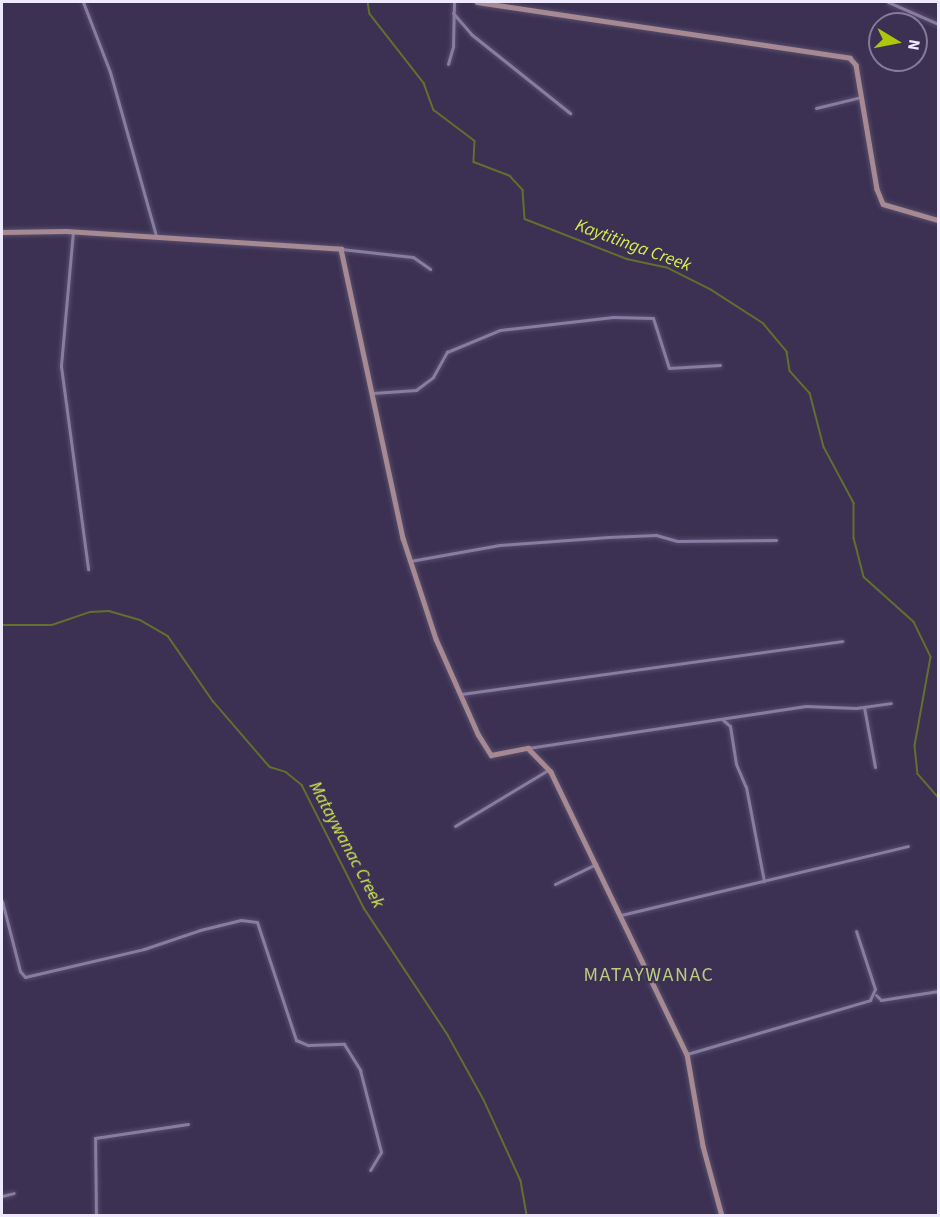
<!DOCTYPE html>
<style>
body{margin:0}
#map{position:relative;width:940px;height:1217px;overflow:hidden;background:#3c3153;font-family:"Source Sans 3",sans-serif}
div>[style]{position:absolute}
.stream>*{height:1.5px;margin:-0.75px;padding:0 0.75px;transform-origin:0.75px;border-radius:0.75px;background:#636f2d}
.roads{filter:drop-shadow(0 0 2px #584e6b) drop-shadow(0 0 2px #584e6b)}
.street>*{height:3px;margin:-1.5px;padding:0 1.5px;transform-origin:1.5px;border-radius:1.5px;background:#887ca3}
.secondary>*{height:4.5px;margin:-2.25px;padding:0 2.25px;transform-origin:2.25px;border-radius:2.25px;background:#a78993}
span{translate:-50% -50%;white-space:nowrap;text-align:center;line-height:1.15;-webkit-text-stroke:4.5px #3c3153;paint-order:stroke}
.water-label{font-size:18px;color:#d4ee4d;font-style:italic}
.quarter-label{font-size:20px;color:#baca7f;letter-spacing:1.5px}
.frame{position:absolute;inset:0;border:3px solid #eee9fe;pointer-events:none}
.north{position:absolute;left:868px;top:12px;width:60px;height:60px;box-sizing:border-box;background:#3c3153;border:2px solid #837b97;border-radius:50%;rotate:100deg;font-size:16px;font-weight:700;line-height:24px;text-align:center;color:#eee9fe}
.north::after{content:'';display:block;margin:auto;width:21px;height:27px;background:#aec60b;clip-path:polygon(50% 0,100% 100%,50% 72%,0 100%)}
</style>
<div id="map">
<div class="stream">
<div style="left:368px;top:2px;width:12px;rotate:81deg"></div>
<div style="left:370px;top:14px;width:88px;rotate:52deg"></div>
<div style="left:424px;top:83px;width:29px;rotate:70deg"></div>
<div style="left:434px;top:110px;width:51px;rotate:37.1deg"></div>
<div style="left:475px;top:141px;width:21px;rotate:93deg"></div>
<div style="left:474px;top:162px;width:39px;rotate:21deg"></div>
<div style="left:510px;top:176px;width:19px;rotate:47deg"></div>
<div style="left:523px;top:190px;width:29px;rotate:86deg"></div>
<div style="left:525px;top:219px;width:110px;rotate:21.4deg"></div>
<div style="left:627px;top:259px;width:40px;rotate:12deg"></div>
<div style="left:666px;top:267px;width:49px;rotate:26.6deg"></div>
<div style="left:710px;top:289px;width:63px;rotate:32.7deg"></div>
<div style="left:763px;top:323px;width:38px;rotate:50deg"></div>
<div style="left:787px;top:352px;width:19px;rotate:81deg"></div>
<div style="left:790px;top:371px;width:30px;rotate:48deg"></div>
<div style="left:810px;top:393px;width:56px;rotate:75.5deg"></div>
<div style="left:824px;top:447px;width:64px;rotate:61.8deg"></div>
<div style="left:854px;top:503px;width:35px;rotate:90deg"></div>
<div style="left:854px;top:538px;width:40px;rotate:75.6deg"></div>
<div style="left:864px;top:577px;width:67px;rotate:42deg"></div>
<div style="left:914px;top:622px;width:39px;rotate:64deg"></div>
<div style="left:931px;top:657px;width:90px;rotate:100.2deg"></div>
<div style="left:915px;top:746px;width:28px;rotate:84deg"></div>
<div style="left:918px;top:774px;width:30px;rotate:49deg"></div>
<div style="left:2px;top:625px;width:50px"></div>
<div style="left:52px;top:625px;width:40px;rotate:-18.9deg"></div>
<div style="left:90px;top:612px;width:19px;rotate:-3deg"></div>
<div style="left:109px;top:611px;width:32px;rotate:16deg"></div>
<div style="left:140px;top:620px;width:32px;rotate:30deg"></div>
<div style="left:168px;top:636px;width:79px;rotate:55.3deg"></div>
<div style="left:213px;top:701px;width:87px;rotate:49.2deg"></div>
<div style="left:270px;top:767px;width:17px;rotate:17deg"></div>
<div style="left:286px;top:772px;width:21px;rotate:39deg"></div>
<div style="left:302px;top:785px;width:138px;rotate:63.2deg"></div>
<div style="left:364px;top:908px;width:152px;rotate:56.5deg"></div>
<div style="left:448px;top:1035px;width:74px;rotate:61deg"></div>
<div style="left:484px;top:1100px;width:89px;rotate:65.4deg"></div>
<div style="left:521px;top:1181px;width:36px;rotate:80deg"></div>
</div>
<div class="roads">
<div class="street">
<div style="left:83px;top:2px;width:75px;rotate:68.9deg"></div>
<div style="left:110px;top:72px;width:170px;rotate:74.3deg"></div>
<div style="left:888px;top:2px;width:55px;rotate:23.7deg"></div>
<div style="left:453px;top:13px;width:28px;rotate:49deg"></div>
<div style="left:471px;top:34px;width:127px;rotate:38.6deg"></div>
<div style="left:448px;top:64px;width:19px;rotate:-74deg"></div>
<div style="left:453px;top:46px;width:44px;rotate:-88.7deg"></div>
<div style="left:816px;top:108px;width:46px;rotate:-13.7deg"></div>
<div style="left:73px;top:231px;width:136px;rotate:95.1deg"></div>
<div style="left:61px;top:366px;width:205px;rotate:82.4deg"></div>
<div style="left:341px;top:249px;width:72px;rotate:6.3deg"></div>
<div style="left:413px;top:257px;width:21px;rotate:35deg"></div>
<div style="left:373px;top:393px;width:43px;rotate:-4deg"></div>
<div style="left:416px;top:390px;width:21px;rotate:-37deg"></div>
<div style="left:433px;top:377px;width:29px;rotate:-61deg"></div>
<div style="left:447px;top:352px;width:57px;rotate:-22.5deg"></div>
<div style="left:500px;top:330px;width:114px;rotate:-6.6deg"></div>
<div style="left:613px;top:317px;width:40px;rotate:1.4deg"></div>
<div style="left:653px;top:318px;width:52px;rotate:72.3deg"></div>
<div style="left:669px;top:368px;width:51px;rotate:-3.4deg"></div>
<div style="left:410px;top:561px;width:91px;rotate:-10.1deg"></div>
<div style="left:500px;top:545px;width:109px;rotate:-4.2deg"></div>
<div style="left:609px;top:537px;width:47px;rotate:-2.4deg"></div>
<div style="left:656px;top:535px;width:22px;rotate:16deg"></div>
<div style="left:677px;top:541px;width:99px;rotate:-0.6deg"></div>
<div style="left:461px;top:694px;width:385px;rotate:-7.9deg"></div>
<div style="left:864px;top:707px;width:61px;rotate:79.6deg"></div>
<div style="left:723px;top:720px;width:9px;rotate:41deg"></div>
<div style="left:730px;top:726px;width:38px;rotate:81deg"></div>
<div style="left:736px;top:764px;width:25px;rotate:67deg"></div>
<div style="left:746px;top:787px;width:96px;rotate:79.2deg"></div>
<div style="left:528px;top:748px;width:281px;rotate:-8.6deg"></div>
<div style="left:806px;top:706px;width:50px;rotate:2.3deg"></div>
<div style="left:856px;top:708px;width:35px;rotate:-8deg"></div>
<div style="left:455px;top:826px;width:109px;rotate:-31.1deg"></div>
<div style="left:555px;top:884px;width:46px;rotate:-26deg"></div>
<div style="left:2px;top:901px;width:72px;rotate:75.6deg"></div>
<div style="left:20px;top:971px;width:8px;rotate:50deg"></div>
<div style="left:25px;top:977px;width:122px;rotate:-13.2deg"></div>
<div style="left:144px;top:949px;width:59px;rotate:-18.7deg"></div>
<div style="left:200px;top:930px;width:42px;rotate:-13.7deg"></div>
<div style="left:241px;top:920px;width:16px;rotate:7deg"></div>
<div style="left:257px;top:922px;width:124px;rotate:71.7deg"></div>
<div style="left:296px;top:1040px;width:13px;rotate:23deg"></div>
<div style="left:308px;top:1045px;width:36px;rotate:-2deg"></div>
<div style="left:344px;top:1044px;width:31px;rotate:58deg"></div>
<div style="left:360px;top:1070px;width:85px;rotate:75.6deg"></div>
<div style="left:381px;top:1152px;width:21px;rotate:121deg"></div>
<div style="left:621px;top:915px;width:295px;rotate:-13.5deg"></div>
<div style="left:876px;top:995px;width:7px;rotate:45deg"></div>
<div style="left:881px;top:1000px;width:58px;rotate:-9deg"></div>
<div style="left:687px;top:1054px;width:191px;rotate:-16.4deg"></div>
<div style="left:870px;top:1000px;width:12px;rotate:-66deg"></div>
<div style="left:875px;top:989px;width:61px;rotate:-108.1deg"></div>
<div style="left:2px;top:1196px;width:12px;rotate:-14deg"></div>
<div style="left:96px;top:1216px;width:78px;rotate:-90.7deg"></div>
<div style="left:95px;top:1138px;width:94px;rotate:-8.6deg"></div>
</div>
<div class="secondary">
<div style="left:477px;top:2px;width:377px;rotate:8.5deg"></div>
<div style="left:850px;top:58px;width:9px;rotate:49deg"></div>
<div style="left:856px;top:65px;width:126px;rotate:80.4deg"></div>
<div style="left:877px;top:189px;width:16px;rotate:68deg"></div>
<div style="left:883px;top:204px;width:57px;rotate:16.2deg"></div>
<div style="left:2px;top:232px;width:64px;rotate:-0.9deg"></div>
<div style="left:66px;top:231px;width:276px;rotate:3.7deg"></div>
<div style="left:341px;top:249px;width:296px;rotate:77.9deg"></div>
<div style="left:403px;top:538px;width:106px;rotate:71.9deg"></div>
<div style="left:436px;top:639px;width:104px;rotate:66.1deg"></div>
<div style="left:478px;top:734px;width:25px;rotate:58deg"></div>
<div style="left:491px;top:755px;width:38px;rotate:-11deg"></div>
<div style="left:528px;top:748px;width:33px;rotate:46deg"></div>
<div style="left:551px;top:772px;width:313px;rotate:64.3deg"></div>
<div style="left:687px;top:1054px;width:93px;rotate:80.1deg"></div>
<div style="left:703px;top:1146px;width:73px;rotate:74.8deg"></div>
</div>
</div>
<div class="water-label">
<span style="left:633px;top:246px;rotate:20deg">Kaytitinga Creek</span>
<span style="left:346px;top:845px;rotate:62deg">Mataywanac Creek</span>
</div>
<div class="quarter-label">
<span style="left:649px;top:975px">MATAYWANAC</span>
</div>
<div class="frame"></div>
<div class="north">N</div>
</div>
